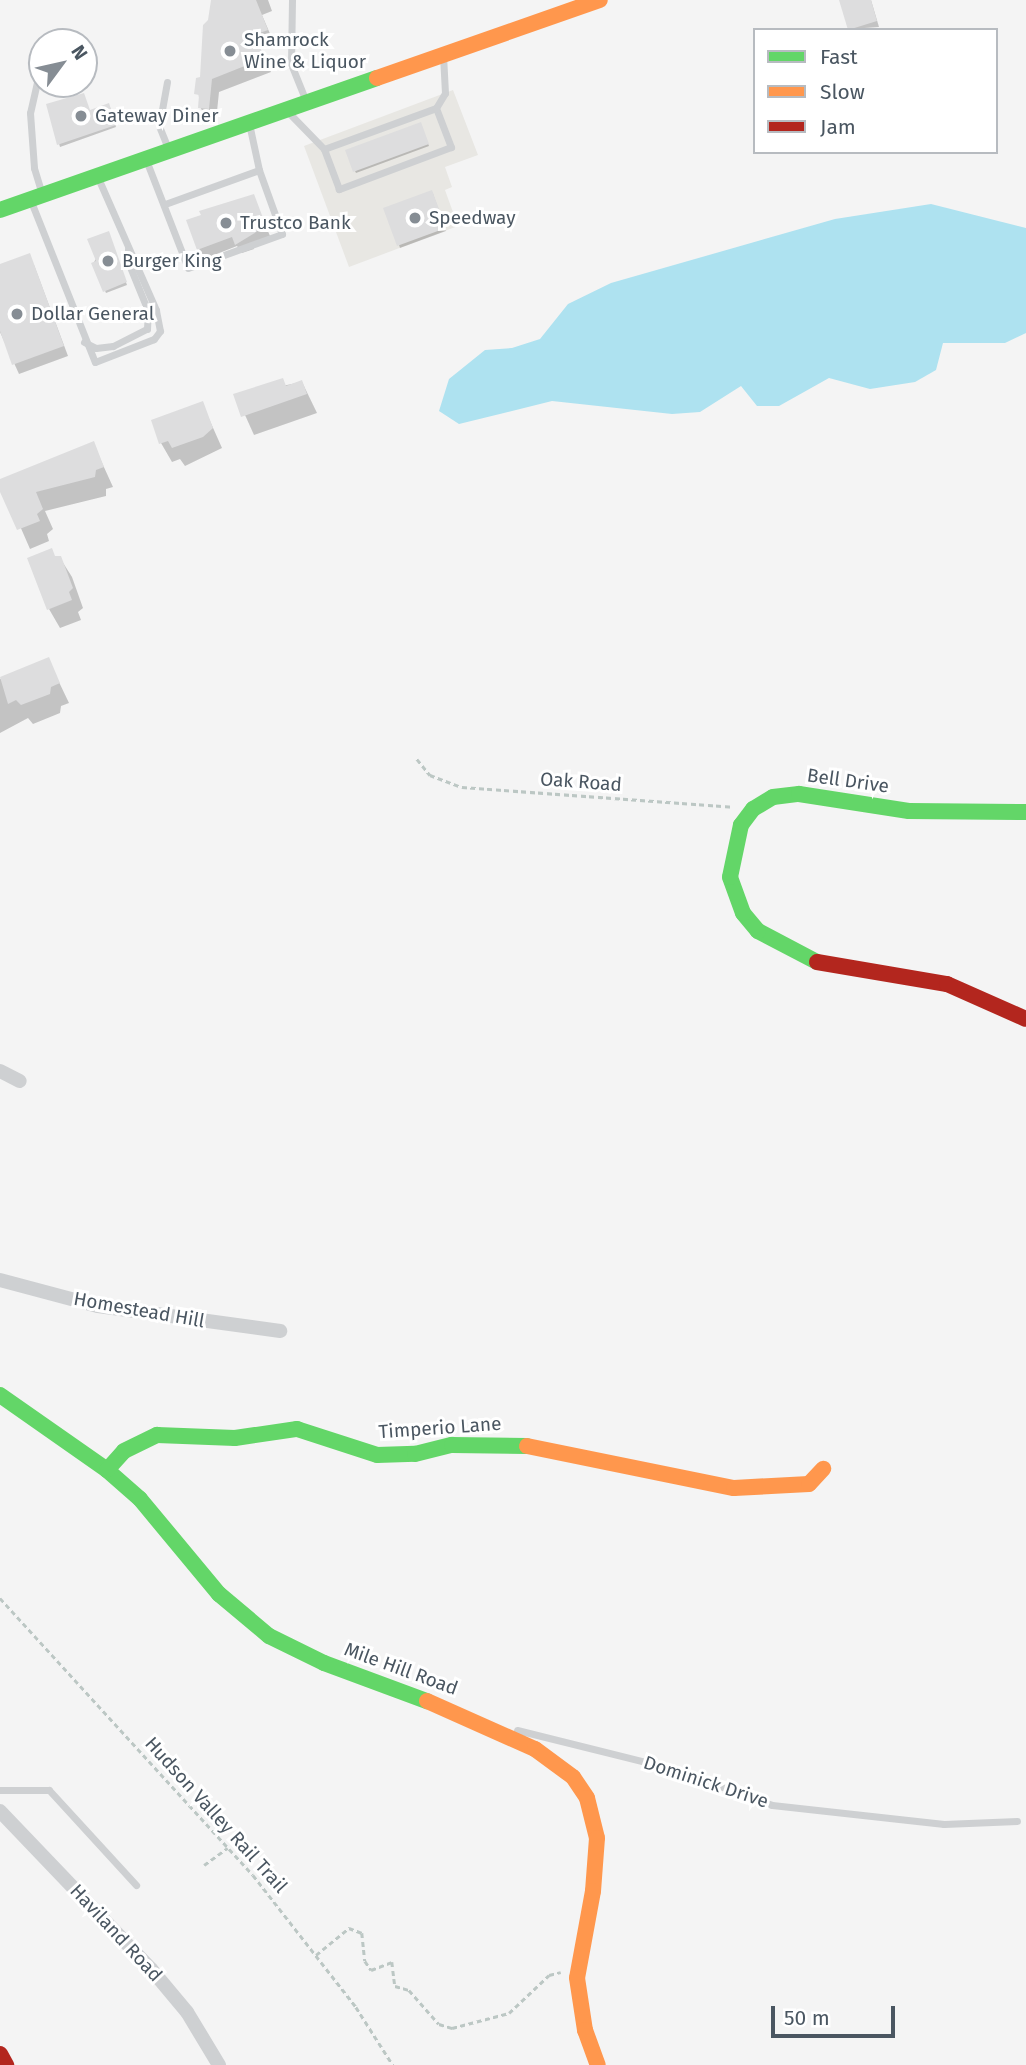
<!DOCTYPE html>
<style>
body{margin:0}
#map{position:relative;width:1026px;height:2065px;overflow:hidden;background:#f4f4f4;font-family:"Fira Sans",sans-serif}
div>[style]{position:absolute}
.commercial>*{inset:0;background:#e8e7e3}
.water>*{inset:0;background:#aee2f0}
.shadow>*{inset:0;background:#0003}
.building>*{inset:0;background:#ddddde}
.path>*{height:2.5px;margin-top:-1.25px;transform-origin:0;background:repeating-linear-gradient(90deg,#bcc7c4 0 5px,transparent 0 8.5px)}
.lane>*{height:7px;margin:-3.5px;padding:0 3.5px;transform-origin:3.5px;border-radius:3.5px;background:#ced0d2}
.street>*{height:14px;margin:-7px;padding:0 7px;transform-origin:7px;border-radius:7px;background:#ced0d2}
.fast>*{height:16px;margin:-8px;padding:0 8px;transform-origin:8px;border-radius:8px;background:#63d668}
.slow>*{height:16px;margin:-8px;padding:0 8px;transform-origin:8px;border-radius:8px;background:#ff974d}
.jam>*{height:16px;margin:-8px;padding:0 8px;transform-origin:8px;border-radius:8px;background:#b3261e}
.dots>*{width:19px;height:19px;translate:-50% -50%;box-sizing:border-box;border:4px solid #fff;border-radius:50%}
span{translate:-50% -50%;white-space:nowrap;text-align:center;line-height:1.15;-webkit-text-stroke:6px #fff;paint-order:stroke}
.poi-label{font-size:19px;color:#4a5661}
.left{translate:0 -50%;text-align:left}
.street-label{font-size:19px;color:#4a5661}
.legend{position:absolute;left:753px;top:28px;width:245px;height:126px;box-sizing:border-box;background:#fff;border:2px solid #b7bbc0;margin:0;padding:9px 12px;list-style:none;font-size:21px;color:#4a5661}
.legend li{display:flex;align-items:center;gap:14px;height:35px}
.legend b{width:35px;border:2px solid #b7bbc0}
.north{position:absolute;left:28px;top:28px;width:70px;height:70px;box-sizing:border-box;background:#fff;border:2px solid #b7bbc0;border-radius:50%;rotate:57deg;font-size:19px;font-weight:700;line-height:28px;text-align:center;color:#4a5661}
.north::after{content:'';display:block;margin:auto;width:24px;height:32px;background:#868d94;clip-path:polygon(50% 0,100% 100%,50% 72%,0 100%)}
.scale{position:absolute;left:771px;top:2006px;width:124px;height:32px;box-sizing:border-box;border:4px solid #4a5661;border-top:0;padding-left:9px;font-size:21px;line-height:24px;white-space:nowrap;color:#4a5661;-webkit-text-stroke:5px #fff;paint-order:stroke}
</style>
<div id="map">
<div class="commercial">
<div style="clip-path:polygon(453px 90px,478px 155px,445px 167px,452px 187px,445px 190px,458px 226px,349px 267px,304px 146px)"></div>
</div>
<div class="water">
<div style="clip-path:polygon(931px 204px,1026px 228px,1026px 333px,1005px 343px,943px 343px,936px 370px,915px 382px,870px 389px,829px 378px,779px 406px,757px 406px,741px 386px,700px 412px,672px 414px,552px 401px,459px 424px,439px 411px,449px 379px,485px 350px,512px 348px,540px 339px,568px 304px,611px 283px,835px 219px)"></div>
</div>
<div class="shadow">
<div style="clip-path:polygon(213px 0,268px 0,272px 11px,262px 15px,274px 43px,260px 48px,271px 72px,219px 92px,216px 121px,208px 120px,200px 107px,197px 79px,202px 79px)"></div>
<div style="clip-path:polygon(841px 0,871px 0,879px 27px,850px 29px)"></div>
<div style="clip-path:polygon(48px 105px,89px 112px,110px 107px,116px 127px,60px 147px)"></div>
<div style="clip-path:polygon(421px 127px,429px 146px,356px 173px,355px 171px)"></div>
<div style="clip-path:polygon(433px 194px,446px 231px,400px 248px,399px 245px)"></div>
<div style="clip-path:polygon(253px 196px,270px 236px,252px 243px,254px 249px,242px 253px,237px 246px,204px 259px,199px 249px,203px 216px)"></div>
<div style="clip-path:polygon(109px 235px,127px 285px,106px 293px,93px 264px)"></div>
<div style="clip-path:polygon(34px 265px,68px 356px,19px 374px,0 332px,0 266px)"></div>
<div style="clip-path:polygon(302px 382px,317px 413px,254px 435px,236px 395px)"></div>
<div style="clip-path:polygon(202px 403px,222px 448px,185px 466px,180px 459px,172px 462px,161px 443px)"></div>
<div style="clip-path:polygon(93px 443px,113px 487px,106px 489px,106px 496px,45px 511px,53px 529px,47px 534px,49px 541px,30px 549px,0 480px)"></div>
<div style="clip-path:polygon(55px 558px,60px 558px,72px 577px,83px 608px,78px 612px,81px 620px,60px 628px,49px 609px)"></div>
<div style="clip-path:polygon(48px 659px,69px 703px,61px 706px,60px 713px,33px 724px,28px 718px,0 733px,0 679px)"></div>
</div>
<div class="building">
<div style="clip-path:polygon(211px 0,256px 0,268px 30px,254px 35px,265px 58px,212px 79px,209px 109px,198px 108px,199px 95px,194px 94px,196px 78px,200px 77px,203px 25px,208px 20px)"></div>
<div style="clip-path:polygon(839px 0,871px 0,877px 21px,848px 30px)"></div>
<div style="clip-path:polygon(84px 93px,90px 110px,109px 103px,116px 125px,57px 145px,46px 104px)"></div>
<div style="clip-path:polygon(421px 122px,429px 144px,353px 172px,345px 150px)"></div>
<div style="clip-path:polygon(432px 190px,446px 228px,397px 246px,383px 208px)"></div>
<div style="clip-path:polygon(254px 194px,266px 226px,235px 245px,232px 237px,197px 250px,186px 220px,201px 215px,199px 211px)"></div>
<div style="clip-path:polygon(109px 231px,127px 282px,103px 292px,91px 263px,96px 261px,87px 239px)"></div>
<div style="clip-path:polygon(30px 253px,64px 346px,12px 365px,0 331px,0 264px)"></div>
<div style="clip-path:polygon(283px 378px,286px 386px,302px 380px,307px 394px,241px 417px,233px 394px)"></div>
<div style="clip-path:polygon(203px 401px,213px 428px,203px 437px,172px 448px,168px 441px,159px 444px,151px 420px)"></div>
<div style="clip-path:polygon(94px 441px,104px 467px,96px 470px,95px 477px,36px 492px,43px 509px,37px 514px,40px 521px,17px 530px,0 492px,0 479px)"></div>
<div style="clip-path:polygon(52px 548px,55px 556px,61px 556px,73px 588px,69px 592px,72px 600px,47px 610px,27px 558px)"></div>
<div style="clip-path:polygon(49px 657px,60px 683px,51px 687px,50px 694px,21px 705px,16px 700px,8px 704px,0 677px)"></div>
</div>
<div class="path">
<div style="left:417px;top:759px;width:21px;rotate:51deg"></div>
<div style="left:430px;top:775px;width:34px;rotate:21deg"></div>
<div style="left:462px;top:787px;width:271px;rotate:4.2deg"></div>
<div style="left:0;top:1598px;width:375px;rotate:47.6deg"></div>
<div style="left:253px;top:1875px;width:167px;rotate:52deg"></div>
<div style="left:356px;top:2007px;width:69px;rotate:57.5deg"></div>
<div style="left:204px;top:1865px;width:29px;rotate:-36deg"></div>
<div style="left:316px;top:1955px;width:43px;rotate:-39.3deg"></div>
<div style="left:349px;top:1928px;width:14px;rotate:21deg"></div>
<div style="left:362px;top:1933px;width:28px;rotate:84deg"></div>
<div style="left:365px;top:1961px;width:11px;rotate:56deg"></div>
<div style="left:371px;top:1970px;width:22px;rotate:-21deg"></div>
<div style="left:392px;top:1962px;width:24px;rotate:83deg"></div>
<div style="left:395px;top:1986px;width:15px;rotate:16deg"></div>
<div style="left:409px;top:1990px;width:45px;rotate:48.6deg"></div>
<div style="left:439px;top:2024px;width:14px;rotate:17deg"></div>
<div style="left:452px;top:2028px;width:59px;rotate:-14.7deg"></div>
<div style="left:509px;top:2013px;width:55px;rotate:-43.5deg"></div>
<div style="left:549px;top:1975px;width:12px;rotate:-14deg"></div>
</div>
<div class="lane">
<div style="left:292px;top:0;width:64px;rotate:90.9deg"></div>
<div style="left:291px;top:64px;width:35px;rotate:68deg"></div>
<div style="left:40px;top:69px;width:45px;rotate:102.8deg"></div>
<div style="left:30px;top:113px;width:55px;rotate:85.8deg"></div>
<div style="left:34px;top:168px;width:24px;rotate:73deg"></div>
<div style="left:167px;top:82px;width:45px;rotate:100.3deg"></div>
<div style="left:159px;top:126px;width:22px;rotate:68deg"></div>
<div style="left:436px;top:108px;width:42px;rotate:69deg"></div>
<div style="left:451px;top:147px;width:120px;rotate:159.4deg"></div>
<div style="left:339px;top:189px;width:43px;rotate:-110.6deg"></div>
<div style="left:324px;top:149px;width:119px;rotate:-20.1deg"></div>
<div style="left:436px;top:108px;width:17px;rotate:-59deg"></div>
<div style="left:445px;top:93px;width:33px;rotate:-93deg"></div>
<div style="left:290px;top:114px;width:49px;rotate:45.8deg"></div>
<div style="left:148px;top:165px;width:110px;rotate:68.8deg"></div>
<div style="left:188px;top:268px;width:100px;rotate:-19.9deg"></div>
<div style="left:282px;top:234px;width:68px;rotate:-109.8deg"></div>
<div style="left:259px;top:170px;width:43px;rotate:-102.1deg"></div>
<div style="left:32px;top:204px;width:170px;rotate:68.3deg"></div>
<div style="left:95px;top:362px;width:63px;rotate:-21.3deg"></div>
<div style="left:154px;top:339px;width:10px;rotate:-53deg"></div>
<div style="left:160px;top:331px;width:21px;rotate:-101deg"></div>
<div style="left:156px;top:310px;width:142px;rotate:-113.7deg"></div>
<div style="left:165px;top:204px;width:100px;rotate:-19.9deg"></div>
<div style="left:84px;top:342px;width:13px;rotate:27deg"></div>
<div style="left:96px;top:348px;width:17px;rotate:-7deg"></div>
<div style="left:113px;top:346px;width:38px;rotate:-27deg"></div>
<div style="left:147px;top:329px;width:18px;rotate:-87deg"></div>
<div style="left:148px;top:311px;width:53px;rotate:-112.2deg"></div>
<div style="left:128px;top:262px;width:13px;rotate:-90deg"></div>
<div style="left:517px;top:1730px;width:161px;rotate:14deg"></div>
<div style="left:673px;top:1769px;width:105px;rotate:20deg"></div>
<div style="left:772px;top:1805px;width:173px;rotate:6.3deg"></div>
<div style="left:944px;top:1824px;width:73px;rotate:-2.4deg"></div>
<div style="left:0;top:1790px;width:49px"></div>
<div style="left:49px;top:1790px;width:129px;rotate:47.5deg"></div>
</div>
<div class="street">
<div style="left:0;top:1071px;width:22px;rotate:27deg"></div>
<div style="left:0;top:1280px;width:101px;rotate:14.9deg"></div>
<div style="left:98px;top:1306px;width:184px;rotate:7.8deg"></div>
<div style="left:0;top:1811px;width:219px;rotate:46.3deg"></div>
<div style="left:151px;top:1969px;width:56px;rotate:50.1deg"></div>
<div style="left:187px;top:2012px;width:62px;rotate:58.9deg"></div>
</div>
<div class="fast">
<div style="left:0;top:210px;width:399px;rotate:-19.3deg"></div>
<div style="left:817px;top:962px;width:67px;rotate:-152.3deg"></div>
<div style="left:758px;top:931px;width:23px;rotate:-130deg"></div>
<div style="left:743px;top:913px;width:38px;rotate:-110deg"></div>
<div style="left:730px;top:877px;width:53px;rotate:-78.1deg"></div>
<div style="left:741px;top:825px;width:20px;rotate:-53deg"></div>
<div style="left:753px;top:809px;width:23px;rotate:-31deg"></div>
<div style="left:773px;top:797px;width:26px;rotate:-7deg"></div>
<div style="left:799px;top:794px;width:111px;rotate:8.8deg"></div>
<div style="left:909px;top:811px;width:117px;rotate:0.5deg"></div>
<div style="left:0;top:1395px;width:131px;rotate:35deg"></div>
<div style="left:107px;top:1470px;width:44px;rotate:41.3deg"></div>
<div style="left:140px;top:1499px;width:124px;rotate:50.3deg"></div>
<div style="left:219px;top:1594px;width:65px;rotate:40deg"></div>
<div style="left:269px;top:1636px;width:61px;rotate:26.1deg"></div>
<div style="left:324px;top:1663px;width:110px;rotate:20.3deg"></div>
<div style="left:107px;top:1470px;width:25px;rotate:-48deg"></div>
<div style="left:124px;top:1451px;width:37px;rotate:-26deg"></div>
<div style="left:157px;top:1435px;width:78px;rotate:2.2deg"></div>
<div style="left:235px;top:1438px;width:63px;rotate:-8.3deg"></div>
<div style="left:297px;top:1429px;width:84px;rotate:18deg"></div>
<div style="left:377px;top:1455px;width:38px;rotate:-2deg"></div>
<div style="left:415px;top:1454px;width:38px;rotate:-14deg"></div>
<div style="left:452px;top:1445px;width:75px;rotate:0.8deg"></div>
</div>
<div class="slow">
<div style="left:377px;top:78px;width:236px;rotate:-19.3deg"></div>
<div style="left:527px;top:1446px;width:211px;rotate:11.5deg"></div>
<div style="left:734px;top:1488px;width:75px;rotate:-3.1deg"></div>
<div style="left:809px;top:1484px;width:21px;rotate:-47deg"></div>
<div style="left:427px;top:1701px;width:118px;rotate:24deg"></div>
<div style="left:535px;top:1749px;width:47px;rotate:36.4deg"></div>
<div style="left:573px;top:1777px;width:25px;rotate:56deg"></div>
<div style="left:587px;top:1798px;width:41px;rotate:76deg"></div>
<div style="left:597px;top:1838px;width:53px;rotate:94.3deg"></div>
<div style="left:593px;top:1891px;width:88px;rotate:100.4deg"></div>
<div style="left:577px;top:1978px;width:53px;rotate:81.3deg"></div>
<div style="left:585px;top:2030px;width:37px;rotate:70deg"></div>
</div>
<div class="jam">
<div style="left:817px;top:962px;width:132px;rotate:9.6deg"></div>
<div style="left:947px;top:984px;width:86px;rotate:23.9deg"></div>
<div style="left:0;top:2054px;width:13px;rotate:61deg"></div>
</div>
<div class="dots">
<div style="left:230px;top:51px;background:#868d94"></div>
<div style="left:81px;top:116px;background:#868d94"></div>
<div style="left:415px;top:218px;background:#868d94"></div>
<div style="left:226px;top:223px;background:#868d94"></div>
<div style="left:108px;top:261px;background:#868d94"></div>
<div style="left:17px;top:314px;background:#868d94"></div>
</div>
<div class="poi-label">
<span class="left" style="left:244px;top:51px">Shamrock<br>Wine &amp; Liquor</span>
<span class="left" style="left:95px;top:116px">Gateway Diner</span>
<span class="left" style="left:429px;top:218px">Speedway</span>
<span class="left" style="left:240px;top:223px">Trustco Bank</span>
<span class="left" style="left:122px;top:261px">Burger King</span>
<span class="left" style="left:31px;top:314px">Dollar General</span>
</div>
<div class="street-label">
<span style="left:848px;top:781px;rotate:8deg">Bell Drive</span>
<span style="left:581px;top:782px;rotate:4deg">Oak Road</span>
<span style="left:139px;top:1310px;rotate:10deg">Homestead Hill</span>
<span style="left:440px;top:1428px;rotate:-4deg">Timperio Lane</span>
<span style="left:401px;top:1669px;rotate:20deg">Mile Hill Road</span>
<span style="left:706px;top:1782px;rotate:18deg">Dominick Drive</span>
<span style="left:216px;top:1815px;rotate:48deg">Hudson Valley Rail Trail</span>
<span style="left:116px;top:1933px;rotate:47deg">Haviland Road</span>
</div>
<ul class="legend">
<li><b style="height:9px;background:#63d668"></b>Fast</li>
<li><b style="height:9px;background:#ff974d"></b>Slow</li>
<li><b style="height:9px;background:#b3261e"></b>Jam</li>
</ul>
<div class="north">N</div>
<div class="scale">50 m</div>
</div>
